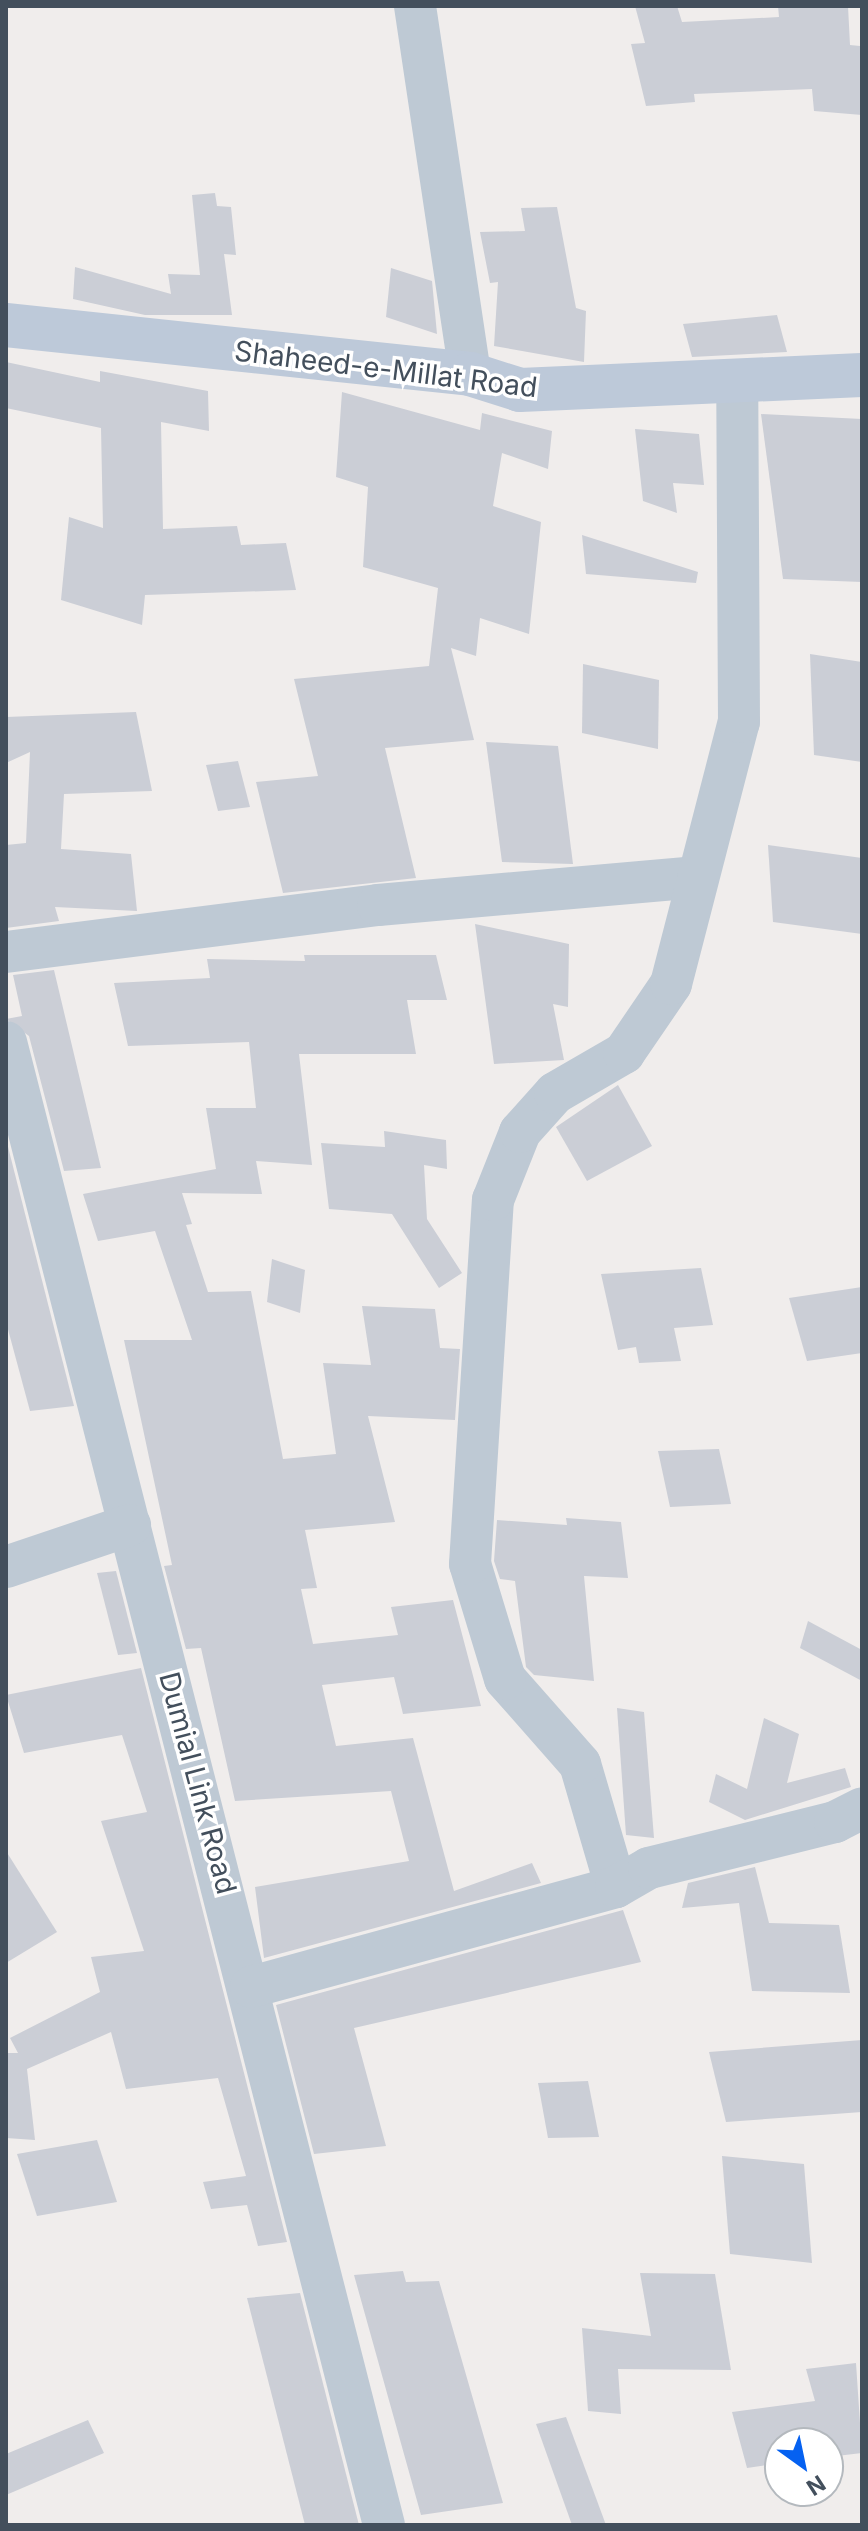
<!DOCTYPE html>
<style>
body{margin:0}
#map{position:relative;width:868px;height:2531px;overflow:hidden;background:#f0edec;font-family:Inter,sans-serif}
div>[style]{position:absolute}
.building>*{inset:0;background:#cbced6}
.street>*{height:42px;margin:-21px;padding:0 21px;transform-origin:21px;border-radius:21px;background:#bec9d4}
.secondary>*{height:44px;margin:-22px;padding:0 22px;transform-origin:22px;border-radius:22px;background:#bdc9d9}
span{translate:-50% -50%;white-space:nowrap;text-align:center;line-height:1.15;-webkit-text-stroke:7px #fff;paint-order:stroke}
.street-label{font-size:28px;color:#434f5c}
.frame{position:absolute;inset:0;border:8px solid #434f5c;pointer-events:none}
.north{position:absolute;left:764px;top:2427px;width:80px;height:80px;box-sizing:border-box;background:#fff;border:2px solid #b4b9be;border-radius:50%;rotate:147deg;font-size:22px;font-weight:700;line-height:32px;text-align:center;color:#434f5c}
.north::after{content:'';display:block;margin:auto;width:28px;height:36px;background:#0561f1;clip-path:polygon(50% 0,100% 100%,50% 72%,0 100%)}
</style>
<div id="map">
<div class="building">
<div style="clip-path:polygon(635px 6px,677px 6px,682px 22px,779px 17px,778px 6px,848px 6px,850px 45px,860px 46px,862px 115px,814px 111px,812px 89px,694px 94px,695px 102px,646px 106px,631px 44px,645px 43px)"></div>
<div style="clip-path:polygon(215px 193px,217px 206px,231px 207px,236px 255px,224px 254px,232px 315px,145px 315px,73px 299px,75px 267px,171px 294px,168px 274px,200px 275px,192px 195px)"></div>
<div style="clip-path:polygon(557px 207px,576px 308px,586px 311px,584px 362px,494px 346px,498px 282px,490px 283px,480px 232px,525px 231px,521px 208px)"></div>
<div style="clip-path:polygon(391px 268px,432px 281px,437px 334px,386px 317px)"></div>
<div style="clip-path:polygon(777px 315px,787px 352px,692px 357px,683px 324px)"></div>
<div style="clip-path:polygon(6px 362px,100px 382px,100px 371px,208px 391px,209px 431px,161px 422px,163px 529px,237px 526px,241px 545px,286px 543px,296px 590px,145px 595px,142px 625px,61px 600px,69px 517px,103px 528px,101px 428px,6px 408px)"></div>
<div style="clip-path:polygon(342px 392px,480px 430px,482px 413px,552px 431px,548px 469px,502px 453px,493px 506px,541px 522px,529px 634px,480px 618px,476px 656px,451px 648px,474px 740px,385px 748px,416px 878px,283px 893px,256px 782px,318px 776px,294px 679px,429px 666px,438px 588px,363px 567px,368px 487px,336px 477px)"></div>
<div style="clip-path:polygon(761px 414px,862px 419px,862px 582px,783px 579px)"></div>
<div style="clip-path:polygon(635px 429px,699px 434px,704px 485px,673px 483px,677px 513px,643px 501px)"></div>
<div style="clip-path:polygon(582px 535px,698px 572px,696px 583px,586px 574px)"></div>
<div style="clip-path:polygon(810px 654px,862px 662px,862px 762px,814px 755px)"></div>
<div style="clip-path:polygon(583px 664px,659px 680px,658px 749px,582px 733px)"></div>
<div style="clip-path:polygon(136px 712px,152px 791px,64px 794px,61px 849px,131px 854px,137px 911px,55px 907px,59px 921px,6px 928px,6px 845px,26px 843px,30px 752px,6px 763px,6px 717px)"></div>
<div style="clip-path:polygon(486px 742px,558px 746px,573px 864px,502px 862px)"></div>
<div style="clip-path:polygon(238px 761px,250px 807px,218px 811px,206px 765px)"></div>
<div style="clip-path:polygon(768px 845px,862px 858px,862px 934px,773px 922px)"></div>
<div style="clip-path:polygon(475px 924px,569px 944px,568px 1007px,553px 1004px,564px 1060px,494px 1064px)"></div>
<div style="clip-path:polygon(304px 955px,436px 955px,447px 1000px,407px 1000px,416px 1054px,299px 1054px,312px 1165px,256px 1161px,262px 1194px,182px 1193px,192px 1224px,186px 1225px,208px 1292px,251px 1291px,283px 1459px,336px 1454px,323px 1363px,371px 1365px,362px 1306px,435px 1309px,440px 1348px,460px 1349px,455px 1420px,368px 1416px,395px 1522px,305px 1530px,317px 1588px,301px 1589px,313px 1644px,398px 1635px,391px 1607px,453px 1600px,481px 1706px,403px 1714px,394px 1677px,322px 1685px,336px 1746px,413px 1738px,454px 1891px,532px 1863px,541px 1883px,264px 1958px,255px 1887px,409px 1861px,391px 1791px,235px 1801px,201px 1648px,186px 1649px,164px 1566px,172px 1565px,124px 1340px,192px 1340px,155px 1231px,98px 1241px,83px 1194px,216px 1169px,206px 1108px,256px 1108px,249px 1042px,128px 1046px,114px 983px,210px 978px,207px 959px,305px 961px)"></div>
<div style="clip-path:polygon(54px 970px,101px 1168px,64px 1171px,29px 1036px,6px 1019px,22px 1016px,13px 975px)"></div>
<div style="clip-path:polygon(618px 1085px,652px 1146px,587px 1181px,556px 1127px)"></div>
<div style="clip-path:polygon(384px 1131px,446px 1140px,447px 1169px,424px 1165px,427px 1219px,462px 1273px,439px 1288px,392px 1214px,329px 1209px,321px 1143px,385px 1147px)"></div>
<div style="clip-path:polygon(6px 1139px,74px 1406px,30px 1411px,6px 1322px)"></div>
<div style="clip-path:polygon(272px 1259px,305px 1270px,300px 1313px,267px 1302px)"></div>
<div style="clip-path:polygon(701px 1268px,713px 1325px,674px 1328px,681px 1361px,639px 1363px,636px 1347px,618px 1350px,601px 1274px)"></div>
<div style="clip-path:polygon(862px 1287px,862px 1353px,807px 1361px,789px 1298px)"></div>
<div style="clip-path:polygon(719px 1449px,731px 1504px,670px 1507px,658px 1451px)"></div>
<div style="clip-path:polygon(566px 1518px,621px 1522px,628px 1578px,584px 1576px,594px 1681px,534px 1675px,526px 1667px,515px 1581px,500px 1579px,494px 1561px,497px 1520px,567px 1525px)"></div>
<div style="clip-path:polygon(116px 1571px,137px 1653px,118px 1655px,97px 1573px)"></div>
<div style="clip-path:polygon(808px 1621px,862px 1650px,862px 1681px,800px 1648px)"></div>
<div style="clip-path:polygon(141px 1668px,287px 2242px,258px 2246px,247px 2205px,211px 2209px,203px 2182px,246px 2176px,218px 2078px,126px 2089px,111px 2032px,27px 2069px,35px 2140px,6px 2138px,6px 2053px,18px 2053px,10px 2038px,100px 1992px,91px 1957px,144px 1951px,101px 1821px,147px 1812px,122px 1735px,24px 1753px,6px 1695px)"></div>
<div style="clip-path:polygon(617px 1708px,644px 1712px,654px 1838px,626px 1835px)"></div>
<div style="clip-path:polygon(764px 1718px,799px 1734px,787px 1783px,845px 1768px,851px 1787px,745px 1820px,709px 1802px,716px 1774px,747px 1789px)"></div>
<div style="clip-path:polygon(6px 1851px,57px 1932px,6px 1963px)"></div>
<div style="clip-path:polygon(755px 1867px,769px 1923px,839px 1925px,850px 1993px,752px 1991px,739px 1903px,682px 1908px,688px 1883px)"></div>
<div style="clip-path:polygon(623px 1910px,641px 1962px,354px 2028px,386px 2146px,314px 2154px,276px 2005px)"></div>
<div style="clip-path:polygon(862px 2040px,862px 2112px,726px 2122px,709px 2052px)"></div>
<div style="clip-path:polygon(588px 2081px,599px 2137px,548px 2138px,538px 2083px)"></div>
<div style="clip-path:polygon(97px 2140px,117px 2202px,37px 2216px,17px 2154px)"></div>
<div style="clip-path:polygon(722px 2156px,804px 2164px,812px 2263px,730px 2254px)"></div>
<div style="clip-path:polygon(403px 2271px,406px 2282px,439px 2281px,503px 2503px,421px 2515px,354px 2275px)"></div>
<div style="clip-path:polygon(640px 2273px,715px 2274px,731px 2370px,618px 2369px,621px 2414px,588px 2411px,582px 2328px,651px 2336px)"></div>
<div style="clip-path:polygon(300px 2293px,359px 2525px,305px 2525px,247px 2298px)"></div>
<div style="clip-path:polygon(856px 2363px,862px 2453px,828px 2457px,828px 2443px,780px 2443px,780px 2463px,747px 2468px,732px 2412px,815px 2401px,806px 2369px)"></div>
<div style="clip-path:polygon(566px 2417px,606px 2525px,572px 2525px,536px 2424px)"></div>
<div style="clip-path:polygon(88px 2420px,104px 2453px,6px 2495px,6px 2454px)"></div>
</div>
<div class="street">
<div style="left:415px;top:6px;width:372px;rotate:81.5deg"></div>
<div style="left:6px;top:952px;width:375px;rotate:-7.2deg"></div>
<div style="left:378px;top:905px;width:318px;rotate:-5deg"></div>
<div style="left:6px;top:1042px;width:1530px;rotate:75.7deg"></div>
<div style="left:6px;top:1567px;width:131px;rotate:-18.7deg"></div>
<div style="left:616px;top:1887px;width:128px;rotate:-106.3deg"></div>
<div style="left:580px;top:1764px;width:113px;rotate:-131.4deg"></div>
<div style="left:505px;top:1679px;width:120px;rotate:-106.9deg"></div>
<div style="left:470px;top:1564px;width:365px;rotate:-86.4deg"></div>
<div style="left:493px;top:1200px;width:73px;rotate:-68.3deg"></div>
<div style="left:520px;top:1132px;width:52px;rotate:-48.1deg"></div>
<div style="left:555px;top:1093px;width:80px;rotate:-30.1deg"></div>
<div style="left:624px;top:1053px;width:83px;rotate:-55.7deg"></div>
<div style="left:671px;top:984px;width:271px;rotate:-75.5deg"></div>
<div style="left:739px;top:722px;width:339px;rotate:-90.3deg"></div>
<div style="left:251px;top:1987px;width:378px;rotate:-15.3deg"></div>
<div style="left:616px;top:1887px;width:38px;rotate:-30deg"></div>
<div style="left:649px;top:1868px;width:192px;rotate:-13.9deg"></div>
<div style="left:835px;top:1822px;width:30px;rotate:-27deg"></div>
</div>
<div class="secondary">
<div style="left:6px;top:325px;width:467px;rotate:6deg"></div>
<div style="left:470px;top:374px;width:52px;rotate:17.7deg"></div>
<div style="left:520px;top:390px;width:342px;rotate:-2.5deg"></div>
</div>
<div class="street-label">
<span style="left:386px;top:369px;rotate:7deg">Shaheed-e-Millat Road</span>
<span style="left:198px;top:1783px;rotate:75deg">Dumial Link Road</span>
</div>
<div class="frame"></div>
<div class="north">N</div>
</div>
